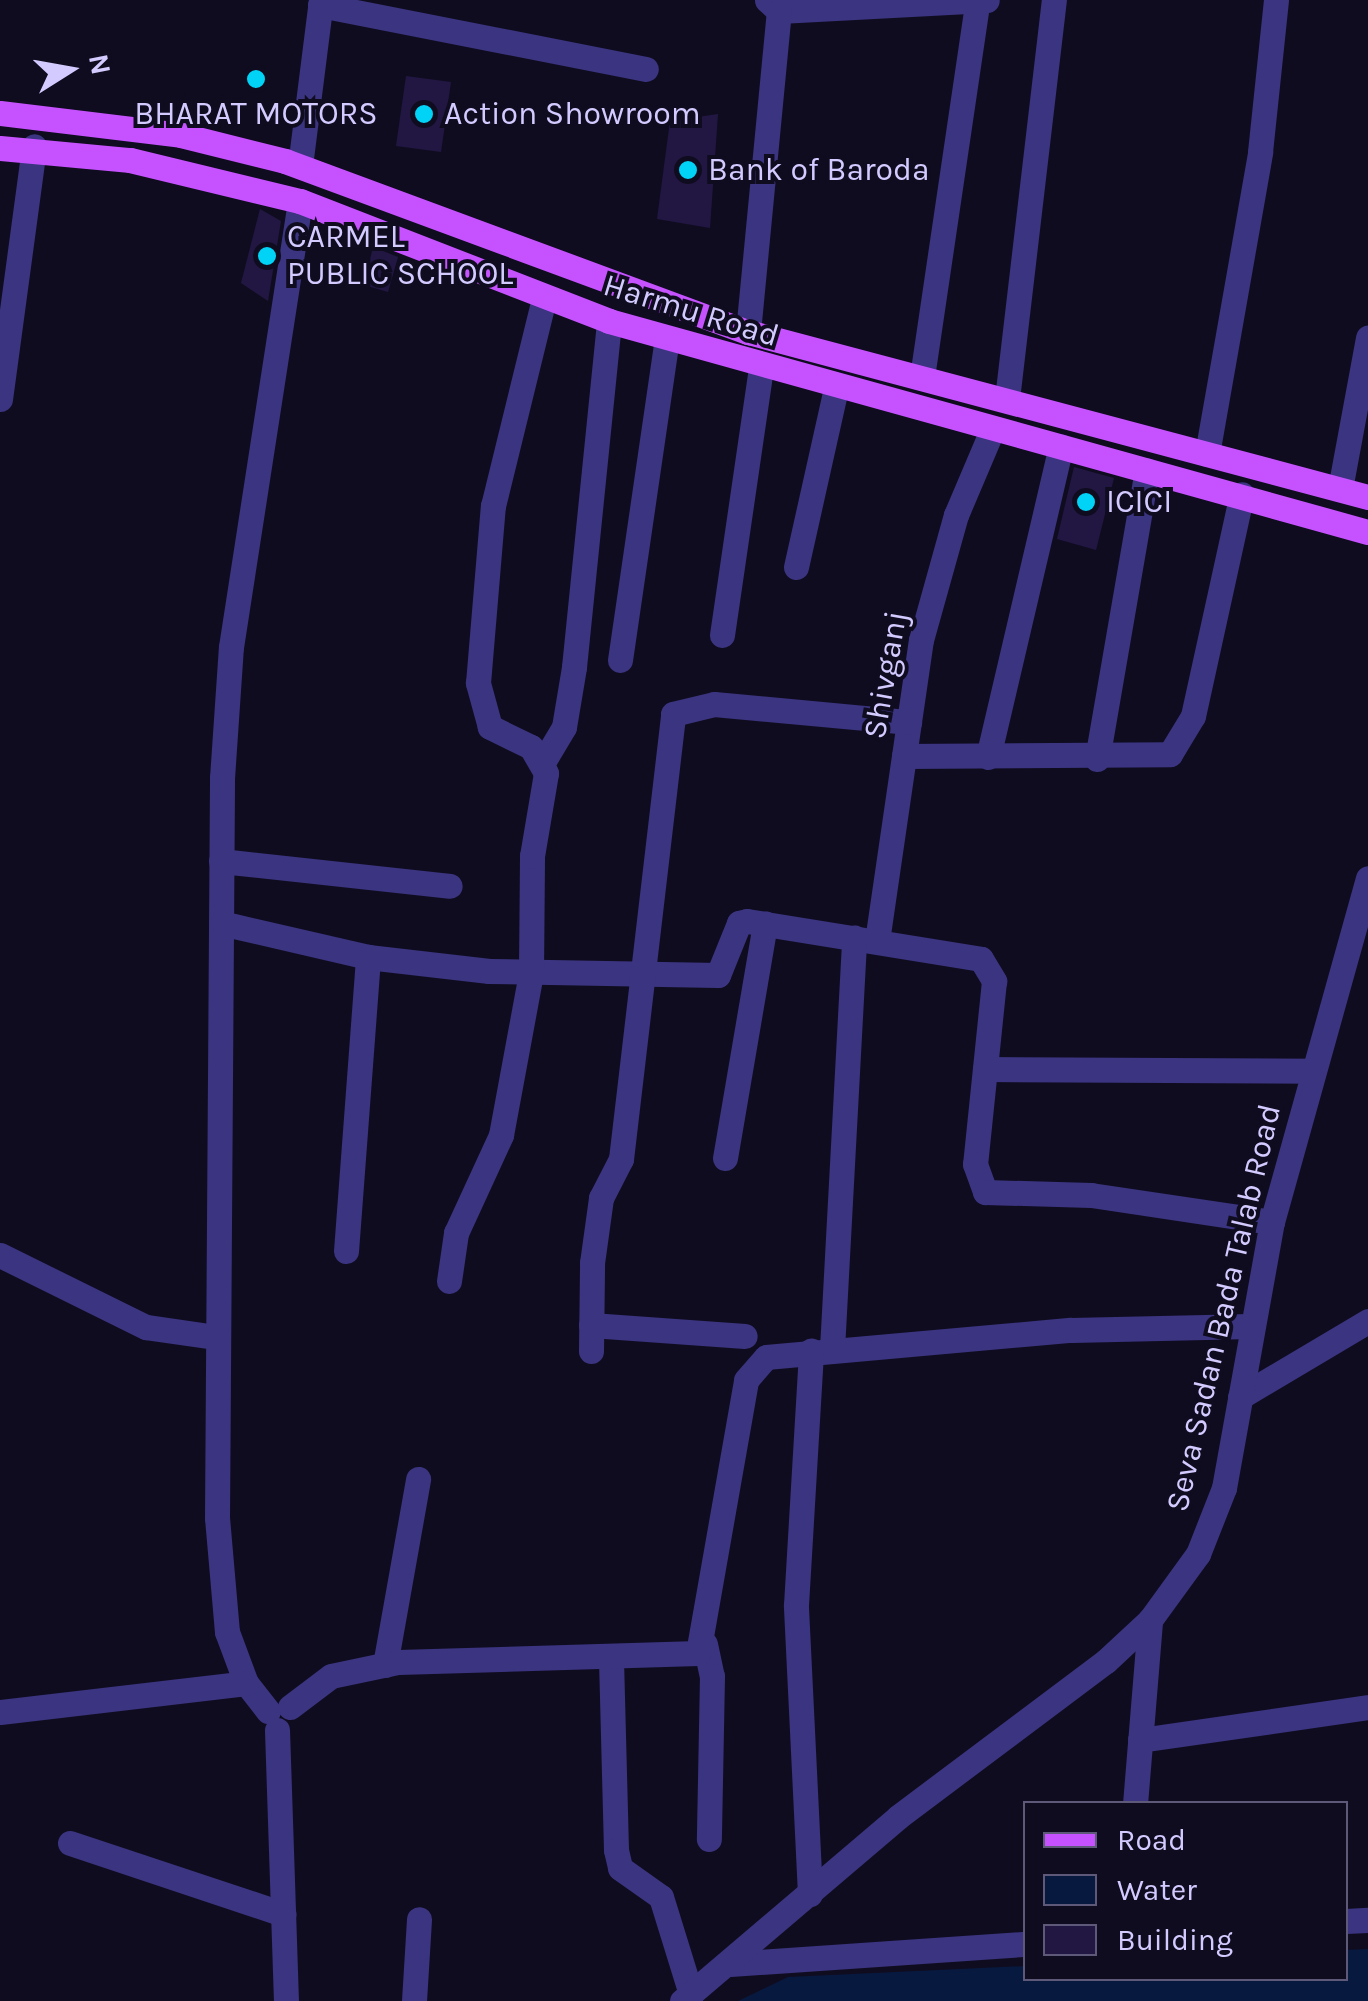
<!DOCTYPE html>
<style>
body{margin:0}
#map{position:relative;width:1368px;height:2001px;overflow:hidden;background:#100c20;font-family:Karla,sans-serif}
div>[style]{position:absolute}
.water>*{inset:0;background:#07193e}
.building>*{inset:0;background:#221742}
.minor>*{height:25px;margin:-12.5px;padding:0 12.5px;transform-origin:12.5px;border-radius:12.5px;background:#3b3581}
.major>*{height:25px;margin:-12.5px;padding:0 12.5px;transform-origin:12.5px;border-radius:12.5px;background:#c652ff}
.dots>*{width:28px;height:28px;translate:-50% -50%;box-sizing:border-box;border:5px solid #100c20;border-radius:50%}
span{translate:-50% -50%;white-space:nowrap;text-align:center;line-height:1.15;-webkit-text-stroke:8px #100c20;paint-order:stroke}
.poi-label{font-size:32px;color:#d3cbff}
.left{translate:0 -50%;text-align:left}
.street-label{font-size:32px;color:#d3cbff}
.legend{position:absolute;left:1023px;top:1801px;width:325px;height:180px;box-sizing:border-box;background:#100c20;border:2px solid #5e5879;margin:0;padding:12px 18px;list-style:none;font-size:30px;color:#d3cbff}
.legend li{display:flex;align-items:center;gap:20px;height:50px}
.legend b{width:50px;border:2px solid #5e5879}
.north{position:absolute;left:20px;top:20px;width:100px;height:100px;-webkit-text-stroke:8px #100c20;paint-order:stroke;rotate:79deg;font-size:28px;font-weight:700;line-height:40px;text-align:center;color:#d3cbff}
.north::after{content:'';display:block;margin:auto;width:35px;height:45px;background:#d3cbff;clip-path:polygon(50% 0,100% 100%,50% 72%,0 100%)}
</style>
<div id="map">
<div class="water">
<div style="clip-path:polygon(1368px 1949px,1368px 2001px,738px 2001px,788px 1977px,1025px 1966px,1026px 1978px,1346px 1978px,1346px 1950px)"></div>
</div>
<div class="building">
<div style="clip-path:polygon(406px 76px,451px 82px,441px 152px,396px 146px)"></div>
<div style="clip-path:polygon(718px 114px,710px 228px,657px 219px,670px 121px)"></div>
<div style="clip-path:polygon(260px 209px,281px 221px,268px 301px,241px 283px)"></div>
<div style="clip-path:polygon(373px 247px,398px 257px,388px 292px,364px 285px)"></div>
<div style="clip-path:polygon(1074px 467px,1114px 478px,1096px 550px,1057px 539px)"></div>
</div>
<div class="minor">
<div style="left:767px;top:0;width:16px;rotate:43deg"></div>
<div style="left:779px;top:11px;width:208px;rotate:-3deg"></div>
<div style="left:320px;top:5px;width:332px;rotate:11.1deg"></div>
<div style="left:300px;top:166px;width:167px;rotate:-82.8deg"></div>
<div style="left:748px;top:332px;width:322px;rotate:-84.5deg"></div>
<div style="left:922px;top:377px;width:381px;rotate:-81.6deg"></div>
<div style="left:0;top:399px;width:255px;rotate:-82.3deg"></div>
<div style="left:1007px;top:399px;width:402px;rotate:-83.3deg"></div>
<div style="left:1207px;top:454px;width:307px;rotate:-80deg"></div>
<div style="left:1260px;top:152px;width:153px;rotate:-84deg"></div>
<div style="left:1340px;top:489px;width:154px;rotate:-79.5deg"></div>
<div style="left:796px;top:567px;width:183px;rotate:-77.4deg"></div>
<div style="left:722px;top:635px;width:271px;rotate:-81.7deg"></div>
<div style="left:620px;top:660px;width:325px;rotate:-81.7deg"></div>
<div style="left:904px;top:756px;width:266px;rotate:-0.4deg"></div>
<div style="left:1170px;top:754px;width:44px;rotate:-58.8deg"></div>
<div style="left:1193px;top:716px;width:227px;rotate:-77.6deg"></div>
<div style="left:988px;top:757px;width:319px;rotate:-76.8deg"></div>
<div style="left:1097px;top:759px;width:293px;rotate:-80.2deg"></div>
<div style="left:542px;top:764px;width:43px;rotate:-59.3deg"></div>
<div style="left:564px;top:727px;width:61px;rotate:-80.5deg"></div>
<div style="left:574px;top:667px;width:348px;rotate:-84.2deg"></div>
<div style="left:221px;top:861px;width:230px;rotate:6.2deg"></div>
<div style="left:221px;top:923px;width:151px;rotate:13deg"></div>
<div style="left:368px;top:957px;width:122px;rotate:6.6deg"></div>
<div style="left:489px;top:971px;width:229px;rotate:1deg"></div>
<div style="left:718px;top:975px;width:56px;rotate:-68deg"></div>
<div style="left:739px;top:923px;width:8px;rotate:-14deg"></div>
<div style="left:747px;top:921px;width:237px;rotate:9.2deg"></div>
<div style="left:981px;top:959px;width:26px;rotate:59deg"></div>
<div style="left:994px;top:981px;width:184px;rotate:95.9deg"></div>
<div style="left:975px;top:1164px;width:30px;rotate:70deg"></div>
<div style="left:985px;top:1192px;width:106px;rotate:1.6deg"></div>
<div style="left:1091px;top:1195px;width:183px;rotate:8.5deg"></div>
<div style="left:877px;top:941px;width:304px;rotate:-81.7deg"></div>
<div style="left:921px;top:640px;width:130px;rotate:-74.4deg"></div>
<div style="left:956px;top:515px;width:92px;rotate:-67deg"></div>
<div style="left:985px;top:1069px;width:328px;rotate:0.3deg"></div>
<div style="left:725px;top:1158px;width:238px;rotate:-80.3deg"></div>
<div style="left:346px;top:1251px;width:295px;rotate:-85.7deg"></div>
<div style="left:0;top:1255px;width:163px;rotate:26.3deg"></div>
<div style="left:146px;top:1327px;width:71px;rotate:8.1deg"></div>
<div style="left:449px;top:1281px;width:49px;rotate:-81.7deg"></div>
<div style="left:456px;top:1233px;width:108px;rotate:-65.3deg"></div>
<div style="left:501px;top:1135px;width:165px;rotate:-79.5deg"></div>
<div style="left:531px;top:973px;width:117px;rotate:-89.5deg"></div>
<div style="left:532px;top:856px;width:84px;rotate:-80.4deg"></div>
<div style="left:546px;top:773px;width:30px;rotate:-120deg"></div>
<div style="left:531px;top:747px;width:46px;rotate:-154deg"></div>
<div style="left:490px;top:727px;width:46px;rotate:-105.3deg"></div>
<div style="left:478px;top:683px;width:178px;rotate:-85.2deg"></div>
<div style="left:493px;top:506px;width:213px;rotate:-76.2deg"></div>
<div style="left:591px;top:1325px;width:154px;rotate:4.1deg"></div>
<div style="left:832px;top:1349px;width:412px;rotate:-86.9deg"></div>
<div style="left:591px;top:1351px;width:88px;rotate:-89.3deg"></div>
<div style="left:592px;top:1263px;width:66px;rotate:-82.1deg"></div>
<div style="left:601px;top:1198px;width:44px;rotate:-62.9deg"></div>
<div style="left:621px;top:1159px;width:448px;rotate:-83.3deg"></div>
<div style="left:673px;top:714px;width:42px;rotate:-13.7deg"></div>
<div style="left:714px;top:704px;width:196px;rotate:5.3deg"></div>
<div style="left:1240px;top:1397px;width:149px;rotate:-30.7deg"></div>
<div style="left:705px;top:1644px;width:33px;rotate:78deg"></div>
<div style="left:712px;top:1676px;width:163px;rotate:91.1deg"></div>
<div style="left:611px;top:1659px;width:191px;rotate:88.5deg"></div>
<div style="left:616px;top:1850px;width:18px;rotate:77deg"></div>
<div style="left:620px;top:1868px;width:50px;rotate:35.3deg"></div>
<div style="left:661px;top:1897px;width:102px;rotate:72.8deg"></div>
<div style="left:385px;top:1665px;width:189px;rotate:-79.9deg"></div>
<div style="left:290px;top:1707px;width:51px;rotate:-37.1deg"></div>
<div style="left:331px;top:1676px;width:68px;rotate:-11.8deg"></div>
<div style="left:398px;top:1662px;width:300px;rotate:-1.7deg"></div>
<div style="left:698px;top:1653px;width:277px;rotate:-80deg"></div>
<div style="left:746px;top:1380px;width:30px;rotate:-49deg"></div>
<div style="left:766px;top:1357px;width:306px;rotate:-5.1deg"></div>
<div style="left:1071px;top:1330px;width:179px;rotate:-1.3deg"></div>
<div style="left:268px;top:1711px;width:36px;rotate:-128deg"></div>
<div style="left:246px;top:1683px;width:54px;rotate:-110.4deg"></div>
<div style="left:227px;top:1632px;width:114px;rotate:-95deg"></div>
<div style="left:217px;top:1518px;width:740px;rotate:-89.61deg"></div>
<div style="left:222px;top:778px;width:131px;rotate:-86.1deg"></div>
<div style="left:231px;top:647px;width:451px;rotate:-81.2deg"></div>
<div style="left:0;top:1712px;width:248px;rotate:-6.7deg"></div>
<div style="left:277px;top:1730px;width:271px;rotate:88.1deg"></div>
<div style="left:1140px;top:1740px;width:230px;rotate:-8.2deg"></div>
<div style="left:1135px;top:1804px;width:185px;rotate:-85.3deg"></div>
<div style="left:70px;top:1843px;width:225px;rotate:18.4deg"></div>
<div style="left:810px;top:1894px;width:289px;rotate:-92.8deg"></div>
<div style="left:796px;top:1605px;width:255px;rotate:-86.6deg"></div>
<div style="left:1346px;top:1921px;width:22px;rotate:-3deg"></div>
<div style="left:730px;top:1964px;width:297px;rotate:-3.9deg"></div>
<div style="left:414px;top:2001px;width:82px;rotate:-86.5deg"></div>
<div style="left:682px;top:2001px;width:284px;rotate:-40.4deg"></div>
<div style="left:898px;top:1817px;width:260px;rotate:-36.9deg"></div>
<div style="left:1106px;top:1661px;width:60px;rotate:-43deg"></div>
<div style="left:1150px;top:1620px;width:82px;rotate:-54deg"></div>
<div style="left:1198px;top:1554px;width:71px;rotate:-68.5deg"></div>
<div style="left:1224px;top:1488px;width:270px;rotate:-79.8deg"></div>
<div style="left:1272px;top:1222px;width:357px;rotate:-74.4deg"></div>
</div>
<div class="major">
<div style="left:0;top:113px;width:182px;rotate:6.9deg"></div>
<div style="left:181px;top:135px;width:107px;rotate:14deg"></div>
<div style="left:285px;top:161px;width:494px;rotate:20.3deg"></div>
<div style="left:748px;top:332px;width:642px;rotate:14.9deg"></div>
<div style="left:0;top:148px;width:131px;rotate:5.3deg"></div>
<div style="left:130px;top:160px;width:175px;rotate:13.6deg"></div>
<div style="left:300px;top:201px;width:331px;rotate:21.2deg"></div>
<div style="left:609px;top:321px;width:788px;rotate:15.54deg"></div>
</div>
<div class="dots">
<div style="left:256px;top:79px;background:#00d3f6"></div>
<div style="left:424px;top:114px;background:#00d3f6"></div>
<div style="left:688px;top:170px;background:#00d3f6"></div>
<div style="left:267px;top:256px;background:#00d3f6"></div>
<div style="left:1086px;top:502px;background:#00d3f6"></div>
</div>
<div class="poi-label">
<span style="left:256px;top:114px">BHARAT MOTORS</span>
<span class="left" style="left:444px;top:114px">Action Showroom</span>
<span class="left" style="left:708px;top:170px">Bank of Baroda</span>
<span class="left" style="left:287px;top:256px">CARMEL<br>PUBLIC SCHOOL</span>
<span class="left" style="left:1106px;top:502px">ICICI</span>
</div>
<div class="street-label">
<span style="left:691px;top:311px;rotate:17deg">Harmu Road</span>
<span style="left:886px;top:675px;rotate:-80deg">Shivganj</span>
<span style="left:1224px;top:1308px;rotate:-77deg">Seva Sadan Bada Talab Road</span>
</div>
<ul class="legend">
<li><b style="height:12px;background:#c652ff"></b>Road</li>
<li><b style="height:28px;background:#07193e"></b>Water</li>
<li><b style="height:28px;background:#221742"></b>Building</li>
</ul>
<div class="north">N</div>
</div>
